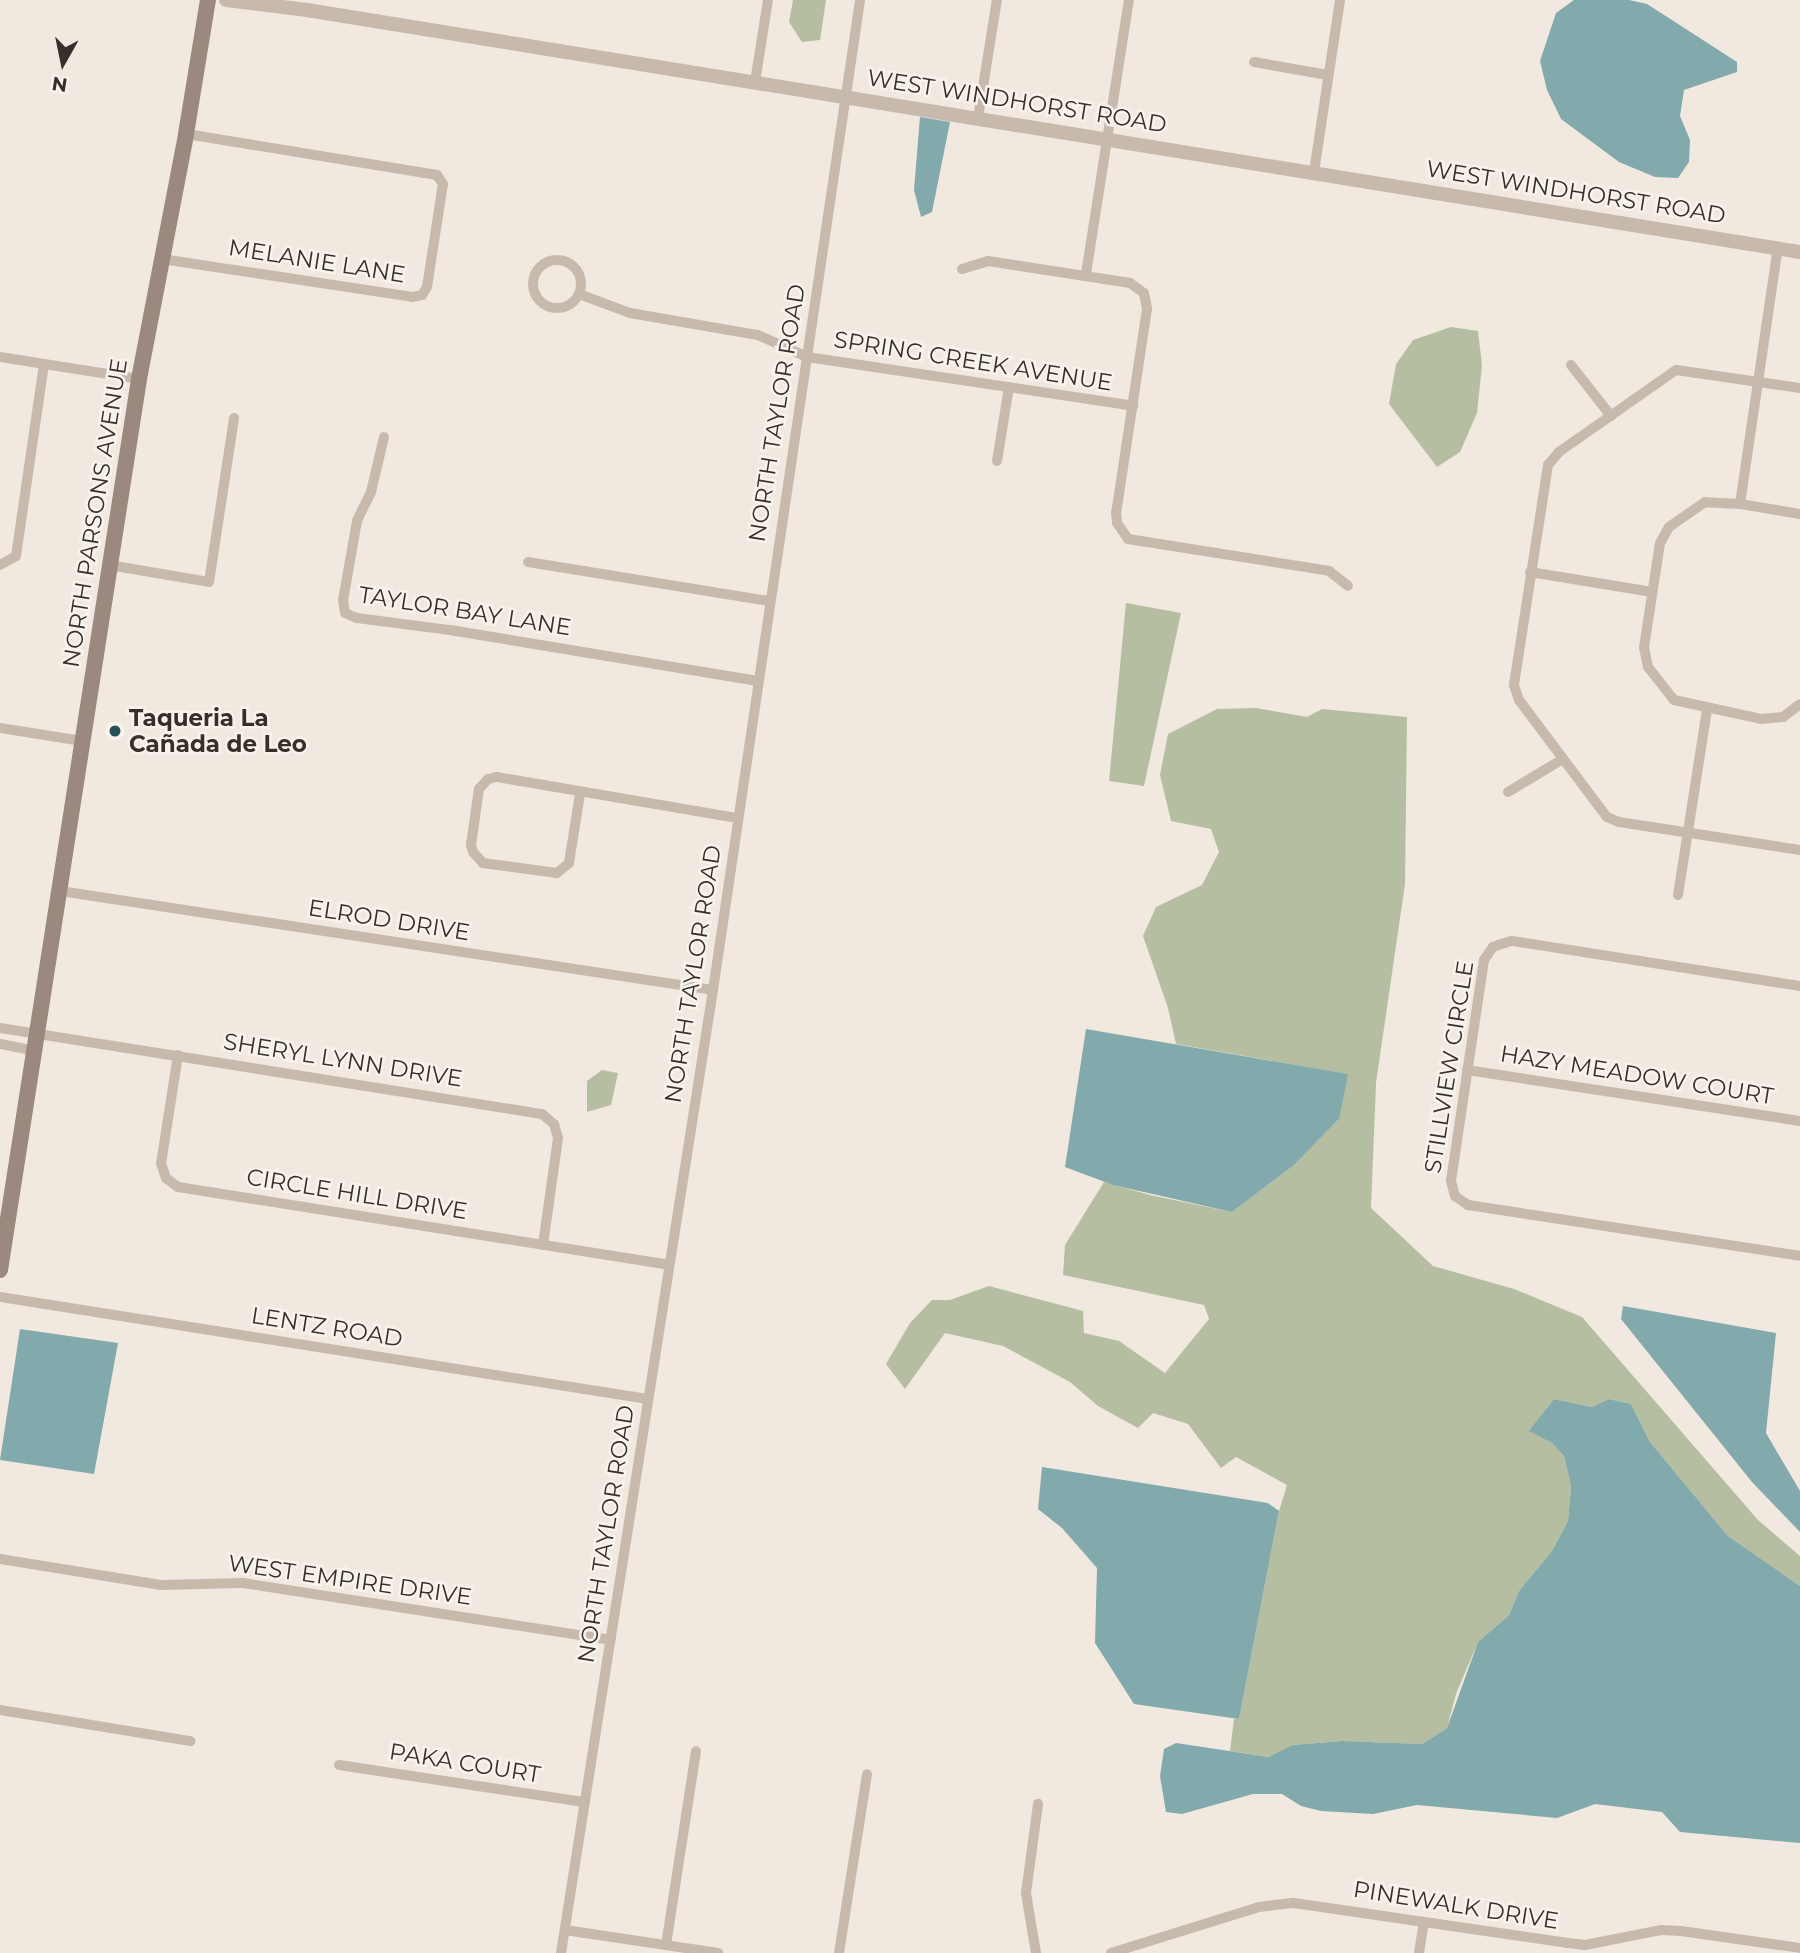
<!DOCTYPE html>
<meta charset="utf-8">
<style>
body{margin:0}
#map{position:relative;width:1800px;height:1953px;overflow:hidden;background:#f1e9e0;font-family:Montserrat,sans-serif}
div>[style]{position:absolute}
.green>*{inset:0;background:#b5bea1}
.water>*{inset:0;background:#82a9ab}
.minor>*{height:10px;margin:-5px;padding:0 5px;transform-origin:5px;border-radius:5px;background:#c8b9ad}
.minor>.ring{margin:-5px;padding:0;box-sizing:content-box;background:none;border:10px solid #c8b9ad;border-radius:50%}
.tertiary>*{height:14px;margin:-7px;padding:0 7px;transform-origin:7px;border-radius:7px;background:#c8b9ad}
.secondary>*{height:16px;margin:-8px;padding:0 8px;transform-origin:8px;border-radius:8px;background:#9b897f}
.dots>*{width:19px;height:19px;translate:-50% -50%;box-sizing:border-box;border:4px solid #f8f3ec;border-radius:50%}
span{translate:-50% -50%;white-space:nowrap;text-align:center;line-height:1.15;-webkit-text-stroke:5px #f8f3ec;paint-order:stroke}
.street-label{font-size:23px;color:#372f2b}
.poi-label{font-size:23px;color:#372f2b;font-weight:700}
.left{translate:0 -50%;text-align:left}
.north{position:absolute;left:28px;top:28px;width:70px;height:70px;-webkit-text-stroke:5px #f8f3ec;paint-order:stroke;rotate:189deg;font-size:19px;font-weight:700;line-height:28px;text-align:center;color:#372f2b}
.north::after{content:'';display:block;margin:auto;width:24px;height:32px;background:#372f2b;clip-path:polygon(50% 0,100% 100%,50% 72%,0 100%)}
</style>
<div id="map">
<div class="green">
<div style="clip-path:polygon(793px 0,826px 0,820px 40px,802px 42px,789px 22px)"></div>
<div style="clip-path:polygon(1451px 327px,1478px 331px,1482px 365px,1477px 413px,1460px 452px,1437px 467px,1389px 404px,1396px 364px,1413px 340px)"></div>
<div style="clip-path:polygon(1126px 603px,1181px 613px,1144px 786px,1109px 781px)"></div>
<div style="clip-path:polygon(1256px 708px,1307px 717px,1322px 709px,1407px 717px,1405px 884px,1376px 1083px,1371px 1208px,1433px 1266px,1514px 1289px,1582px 1317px,1758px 1520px,1800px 1556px,1800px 1586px,1728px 1536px,1650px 1442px,1631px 1404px,1609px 1399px,1592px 1407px,1554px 1399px,1530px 1431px,1552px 1443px,1564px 1456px,1571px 1486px,1568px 1521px,1552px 1551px,1519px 1591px,1509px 1615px,1478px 1642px,1456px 1694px,1447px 1728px,1422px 1744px,1342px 1741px,1292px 1745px,1270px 1757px,1230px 1751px,1234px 1719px,1239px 1719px,1279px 1511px,1287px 1485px,1236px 1457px,1221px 1468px,1188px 1424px,1153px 1413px,1138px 1428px,1098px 1406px,1070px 1382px,1003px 1346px,945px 1333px,905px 1389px,886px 1364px,910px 1323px,932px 1300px,950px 1300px,989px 1286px,1083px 1311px,1084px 1333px,1119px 1341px,1165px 1373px,1209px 1319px,1204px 1305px,1063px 1275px,1065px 1245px,1104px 1182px,1150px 1195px,1232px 1212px,1293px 1166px,1338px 1120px,1347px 1074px,1176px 1044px,1168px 1008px,1143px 936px,1156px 907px,1202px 885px,1219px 852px,1211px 829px,1171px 821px,1160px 775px,1168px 734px,1217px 709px)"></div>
<div style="clip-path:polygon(602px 1070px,618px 1073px,611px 1105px,587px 1112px,587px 1081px)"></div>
</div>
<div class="water">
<div style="clip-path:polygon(1574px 0,1629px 0,1647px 4px,1737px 62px,1737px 72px,1684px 90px,1680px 116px,1690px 140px,1689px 162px,1678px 178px,1655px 177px,1619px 162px,1561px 119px,1547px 90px,1540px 61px,1556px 13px)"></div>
<div style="clip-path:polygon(920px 117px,950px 122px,932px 212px,921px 217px,914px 190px)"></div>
<div style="clip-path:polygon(1086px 1029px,1348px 1074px,1339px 1119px,1293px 1166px,1232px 1212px,1113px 1185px,1065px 1167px)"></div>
<div style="clip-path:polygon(1623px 1306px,1776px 1333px,1766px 1433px,1800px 1491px,1800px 1532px,1752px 1482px,1621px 1319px)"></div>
<div style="clip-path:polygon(20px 1329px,118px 1343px,94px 1474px,0 1460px)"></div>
<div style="clip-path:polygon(1554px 1399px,1592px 1407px,1609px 1399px,1631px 1404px,1650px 1442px,1728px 1536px,1800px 1586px,1800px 1843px,1680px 1832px,1662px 1812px,1595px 1804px,1557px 1818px,1417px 1805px,1373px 1814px,1321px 1811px,1301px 1806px,1282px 1794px,1253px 1794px,1182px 1814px,1166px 1812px,1160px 1776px,1164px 1749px,1176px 1743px,1269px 1757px,1292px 1745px,1342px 1741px,1422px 1744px,1447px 1728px,1478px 1642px,1509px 1615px,1519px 1591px,1552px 1551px,1568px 1521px,1571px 1486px,1564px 1456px,1552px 1443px,1529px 1431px)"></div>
<div style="clip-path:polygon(1042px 1467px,1268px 1503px,1279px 1511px,1239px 1719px,1134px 1704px,1095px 1643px,1097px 1568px,1062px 1528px,1038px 1509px)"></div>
</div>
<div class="minor">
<div style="left:1254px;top:62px;width:75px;rotate:10deg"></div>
<div style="left:755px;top:82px;width:83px;rotate:-81deg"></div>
<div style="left:978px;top:118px;width:120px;rotate:-80.9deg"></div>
<div style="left:1314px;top:172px;width:174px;rotate:-81.4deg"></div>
<div style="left:162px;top:259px;width:253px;rotate:8.6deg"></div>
<div style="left:412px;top:297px;width:10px;rotate:-11deg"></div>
<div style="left:422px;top:295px;width:9px;rotate:-58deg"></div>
<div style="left:427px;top:287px;width:104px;rotate:-81.2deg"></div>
<div style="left:443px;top:184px;width:11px;rotate:-124deg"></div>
<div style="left:437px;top:175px;width:254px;rotate:-170.7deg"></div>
<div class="ring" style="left:533px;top:260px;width:38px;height:38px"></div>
<div style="left:962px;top:269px;width:27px;rotate:-17deg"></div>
<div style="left:988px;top:261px;width:144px;rotate:8.8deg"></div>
<div style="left:1130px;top:283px;width:17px;rotate:36deg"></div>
<div style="left:1144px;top:293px;width:16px;rotate:79deg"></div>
<div style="left:1147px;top:309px;width:206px;rotate:98.6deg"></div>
<div style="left:1116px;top:513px;width:10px;rotate:84deg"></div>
<div style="left:1117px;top:523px;width:19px;rotate:55deg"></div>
<div style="left:1128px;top:539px;width:204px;rotate:9deg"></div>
<div style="left:1329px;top:571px;width:24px;rotate:38deg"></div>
<div style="left:1086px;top:274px;width:277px;rotate:-81.1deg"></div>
<div style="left:579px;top:294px;width:54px;rotate:20.4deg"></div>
<div style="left:630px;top:313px;width:130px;rotate:9.8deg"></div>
<div style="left:758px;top:335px;width:54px;rotate:24.2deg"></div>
<div style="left:807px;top:357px;width:330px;rotate:8.5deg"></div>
<div style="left:0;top:357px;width:141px;rotate:9deg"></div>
<div style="left:1571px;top:365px;width:65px;rotate:51.9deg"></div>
<div style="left:1800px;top:388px;width:125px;rotate:-171.7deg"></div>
<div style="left:1676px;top:370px;width:143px;rotate:145deg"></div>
<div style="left:1559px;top:452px;width:17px;rotate:130deg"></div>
<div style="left:1548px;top:465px;width:223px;rotate:98.8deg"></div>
<div style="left:1514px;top:685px;width:16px;rotate:72deg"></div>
<div style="left:1519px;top:700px;width:146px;rotate:53.1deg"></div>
<div style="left:1607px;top:817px;width:13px;rotate:23deg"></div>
<div style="left:1619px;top:822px;width:183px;rotate:8.8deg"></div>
<div style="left:384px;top:437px;width:57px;rotate:103.3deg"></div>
<div style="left:371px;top:492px;width:32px;rotate:116deg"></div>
<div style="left:357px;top:521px;width:80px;rotate:100deg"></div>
<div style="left:343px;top:600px;width:13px;rotate:81deg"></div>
<div style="left:345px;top:613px;width:13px;rotate:23deg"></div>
<div style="left:357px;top:618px;width:94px;rotate:7.4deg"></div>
<div style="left:450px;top:630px;width:312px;rotate:9.4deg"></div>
<div style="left:997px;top:461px;width:75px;rotate:-80.8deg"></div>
<div style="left:1740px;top:504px;width:259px;rotate:-81.6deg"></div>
<div style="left:1800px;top:514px;width:61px;rotate:-170.5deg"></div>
<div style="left:1740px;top:504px;width:35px;rotate:-177deg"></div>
<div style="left:1705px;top:502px;width:44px;rotate:145.2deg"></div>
<div style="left:1669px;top:527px;width:18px;rotate:119deg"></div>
<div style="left:1660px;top:543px;width:105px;rotate:98.7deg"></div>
<div style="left:1644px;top:647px;width:20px;rotate:79deg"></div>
<div style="left:1648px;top:667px;width:42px;rotate:51.8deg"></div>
<div style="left:1674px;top:700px;width:89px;rotate:12.3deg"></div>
<div style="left:1761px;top:719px;width:22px;rotate:-5deg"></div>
<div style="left:1783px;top:717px;width:21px;rotate:-37deg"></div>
<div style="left:528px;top:562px;width:245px;rotate:9.2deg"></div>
<div style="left:0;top:565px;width:18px;rotate:-29deg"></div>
<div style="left:16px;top:556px;width:194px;rotate:-81.7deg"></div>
<div style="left:109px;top:565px;width:101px;rotate:9.6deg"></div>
<div style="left:209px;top:582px;width:166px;rotate:-81.3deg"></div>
<div style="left:1530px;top:572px;width:124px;rotate:9.3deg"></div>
<div style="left:0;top:728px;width:83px;rotate:9deg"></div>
<div style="left:1508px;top:792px;width:64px;rotate:-31deg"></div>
<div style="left:580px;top:794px;width:70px;rotate:99.1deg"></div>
<div style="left:569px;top:863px;width:16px;rotate:140deg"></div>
<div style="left:557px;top:873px;width:75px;rotate:-172.3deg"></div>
<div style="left:483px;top:863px;width:15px;rotate:-132deg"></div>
<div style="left:473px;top:852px;width:7px;rotate:-106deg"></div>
<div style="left:471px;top:845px;width:57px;rotate:-81.9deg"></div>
<div style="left:479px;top:789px;width:13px;rotate:-48deg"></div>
<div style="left:488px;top:779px;width:9px;rotate:-13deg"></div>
<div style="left:497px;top:777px;width:244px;rotate:9.7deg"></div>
<div style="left:60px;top:891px;width:660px;rotate:8.62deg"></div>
<div style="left:1678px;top:895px;width:187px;rotate:-81.1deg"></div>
<div style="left:1800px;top:986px;width:292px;rotate:-171.1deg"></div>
<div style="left:1511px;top:941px;width:19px;rotate:162deg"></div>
<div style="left:1493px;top:947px;width:16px;rotate:125deg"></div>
<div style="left:1484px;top:960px;width:223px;rotate:98.5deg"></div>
<div style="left:1451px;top:1181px;width:16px;rotate:75deg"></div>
<div style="left:1455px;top:1196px;width:16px;rotate:35deg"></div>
<div style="left:1468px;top:1205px;width:336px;rotate:8.7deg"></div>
<div style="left:0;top:1028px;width:549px;rotate:9.02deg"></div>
<div style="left:542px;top:1114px;width:16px;rotate:40deg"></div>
<div style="left:554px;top:1124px;width:15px;rotate:74deg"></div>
<div style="left:558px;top:1138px;width:108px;rotate:98deg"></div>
<div style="left:0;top:1044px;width:36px;rotate:11deg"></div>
<div style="left:178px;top:1055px;width:109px;rotate:98.9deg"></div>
<div style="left:161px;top:1163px;width:16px;rotate:72deg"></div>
<div style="left:166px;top:1178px;width:15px;rotate:37deg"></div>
<div style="left:178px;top:1187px;width:497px;rotate:9deg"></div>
<div style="left:1467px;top:1070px;width:337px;rotate:8.7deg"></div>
<div style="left:0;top:1297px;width:656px;rotate:8.95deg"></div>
<div style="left:0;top:1559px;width:163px;rotate:9.2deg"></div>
<div style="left:161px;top:1585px;width:82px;rotate:-1.4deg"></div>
<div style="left:243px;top:1583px;width:372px;rotate:8.8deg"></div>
<div style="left:0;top:1710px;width:193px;rotate:9.3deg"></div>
<div style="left:339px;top:1765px;width:249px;rotate:8.6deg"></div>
<div style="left:565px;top:1930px;width:155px;rotate:8.5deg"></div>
<div style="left:666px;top:1945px;width:196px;rotate:-81.2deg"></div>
<div style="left:561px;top:1953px;width:975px;rotate:-81.03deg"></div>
<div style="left:713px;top:990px;width:1001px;rotate:-81.55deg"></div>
<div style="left:839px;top:1953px;width:181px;rotate:-81.1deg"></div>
<div style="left:1036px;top:1953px;width:61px;rotate:-99.5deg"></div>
<div style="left:1026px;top:1893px;width:90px;rotate:-82.3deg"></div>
<div style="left:1111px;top:1953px;width:155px;rotate:-17.3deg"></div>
<div style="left:1259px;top:1907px;width:35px;rotate:-7deg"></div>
<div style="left:1294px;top:1903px;width:277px;rotate:8.3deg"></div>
<div style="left:1568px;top:1943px;width:17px;rotate:7deg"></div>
<div style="left:1585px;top:1945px;width:77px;rotate:-11.2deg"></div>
<div style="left:1661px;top:1930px;width:20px;rotate:3deg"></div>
<div style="left:1681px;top:1931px;width:120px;rotate:8.1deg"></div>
<div style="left:1419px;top:1953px;width:31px;rotate:-81deg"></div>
</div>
<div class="tertiary">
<div style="left:226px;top:0;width:82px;rotate:7deg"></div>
<div style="left:307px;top:10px;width:1512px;rotate:9.21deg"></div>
</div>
<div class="secondary">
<div style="left:0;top:1270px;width:902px;rotate:-81.13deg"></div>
<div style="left:139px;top:379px;width:249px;rotate:-79.1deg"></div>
<div style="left:186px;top:134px;width:136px;rotate:-80.7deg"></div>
</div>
<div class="dots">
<div style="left:115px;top:731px;background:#255154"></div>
</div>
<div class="street-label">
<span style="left:1017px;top:101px;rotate:9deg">WEST WINDHORST ROAD</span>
<span style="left:1576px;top:192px;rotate:9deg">WEST WINDHORST ROAD</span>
<span style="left:317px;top:261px;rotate:9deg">MELANIE LANE</span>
<span style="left:973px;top:361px;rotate:9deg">SPRING CREEK AVENUE</span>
<span style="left:777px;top:413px;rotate:-81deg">NORTH TAYLOR ROAD</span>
<span style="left:95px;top:513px;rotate:-81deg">NORTH PARSONS AVENUE</span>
<span style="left:465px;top:611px;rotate:9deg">TAYLOR BAY LANE</span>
<span style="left:389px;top:920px;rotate:9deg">ELROD DRIVE</span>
<span style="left:693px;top:974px;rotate:-81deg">NORTH TAYLOR ROAD</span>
<span style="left:343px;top:1060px;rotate:9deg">SHERYL LYNN DRIVE</span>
<span style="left:1449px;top:1067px;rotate:-81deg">STILLVIEW CIRCLE</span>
<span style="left:1637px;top:1075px;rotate:9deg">HAZY MEADOW COURT</span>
<span style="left:357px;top:1194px;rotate:9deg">CIRCLE HILL DRIVE</span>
<span style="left:327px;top:1327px;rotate:9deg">LENTZ ROAD</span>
<span style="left:606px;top:1534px;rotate:-81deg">NORTH TAYLOR ROAD</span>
<span style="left:350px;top:1580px;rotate:8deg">WEST EMPIRE DRIVE</span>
<span style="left:465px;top:1763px;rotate:9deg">PAKA COURT</span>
<span style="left:1456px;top:1905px;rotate:9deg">PINEWALK DRIVE</span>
</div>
<div class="poi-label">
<span class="left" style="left:129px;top:731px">Taqueria La<br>Cañada de Leo</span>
</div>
<div class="north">N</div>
</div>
